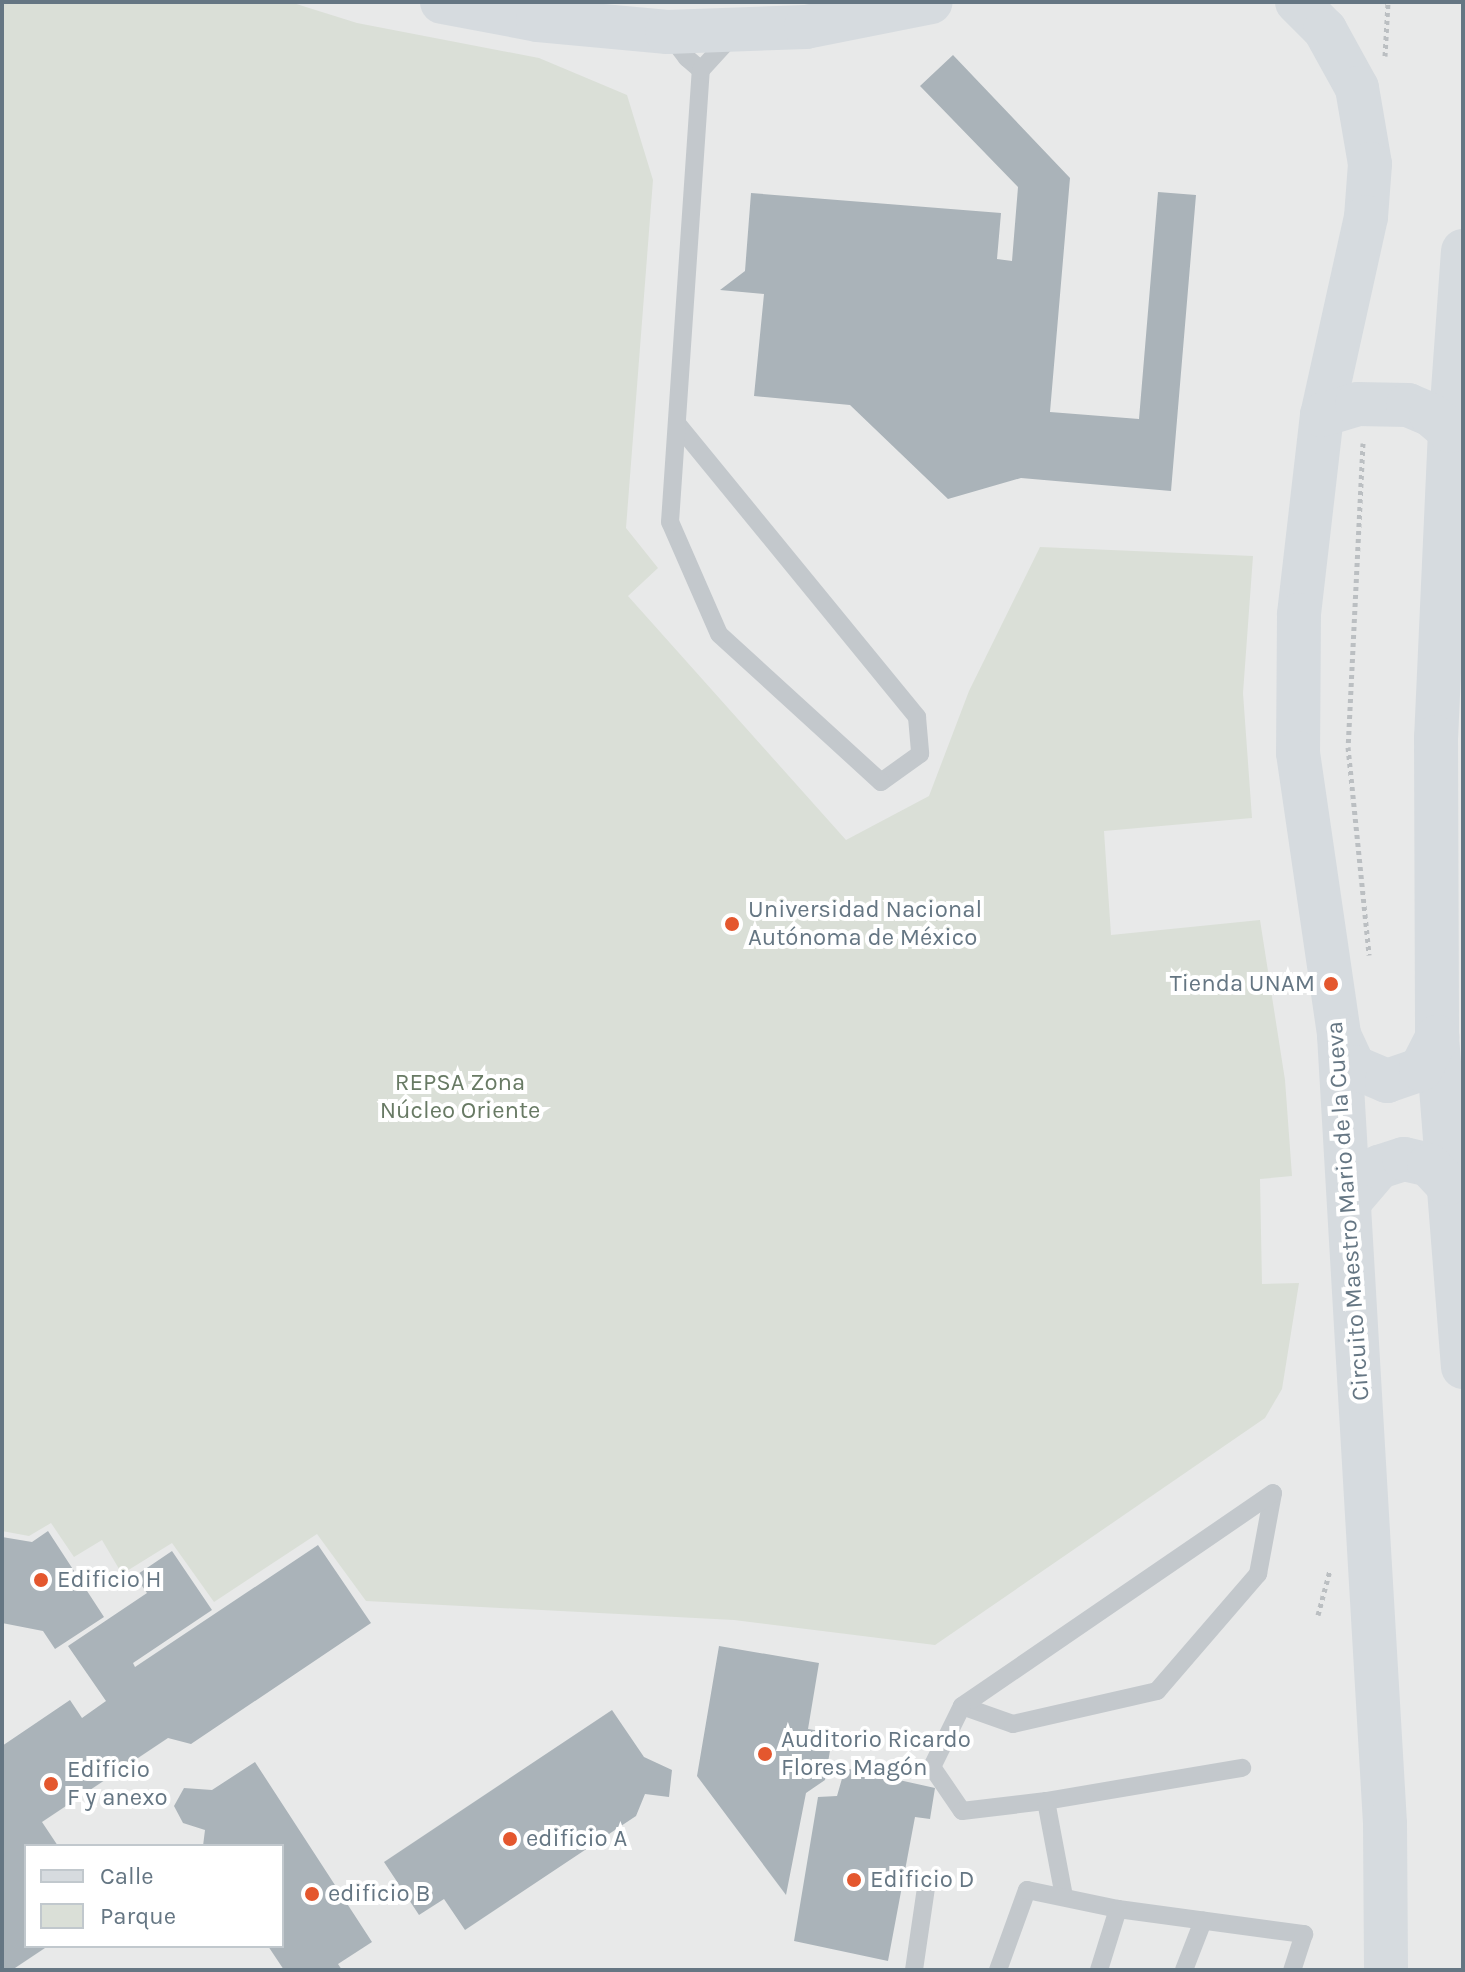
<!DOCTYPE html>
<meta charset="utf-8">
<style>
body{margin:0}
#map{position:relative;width:1465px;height:1972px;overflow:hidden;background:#fafaf8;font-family:Karla,sans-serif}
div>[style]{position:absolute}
.built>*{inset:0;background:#e8e9e9}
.green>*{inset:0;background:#dadfd7}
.building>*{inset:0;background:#aab3b9}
.path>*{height:5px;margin-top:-2.5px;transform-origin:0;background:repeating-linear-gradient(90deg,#bbbfc2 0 4px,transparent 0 8px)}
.lane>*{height:18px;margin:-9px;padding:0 9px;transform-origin:9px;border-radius:9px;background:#c3c8cc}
.secondary>*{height:44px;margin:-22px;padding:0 22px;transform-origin:22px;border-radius:22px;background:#d6dbdf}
.dots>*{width:22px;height:22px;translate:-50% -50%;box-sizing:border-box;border:4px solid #fff;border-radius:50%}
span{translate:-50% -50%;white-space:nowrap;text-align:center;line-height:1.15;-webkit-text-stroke:8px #fff;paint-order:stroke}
.poi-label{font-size:24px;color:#657683}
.left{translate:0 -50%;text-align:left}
.right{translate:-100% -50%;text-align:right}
.park-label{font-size:24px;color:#687a64}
.street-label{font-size:24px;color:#657683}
.frame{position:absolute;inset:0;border:4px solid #657683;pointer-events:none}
.legend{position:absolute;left:24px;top:1844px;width:260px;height:104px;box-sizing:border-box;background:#fff;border:2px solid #c1c8cd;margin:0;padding:10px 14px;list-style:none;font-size:24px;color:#657683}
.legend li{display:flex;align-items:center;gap:16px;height:40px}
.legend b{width:40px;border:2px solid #c1c8cd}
</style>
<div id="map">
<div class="built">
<div style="clip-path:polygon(evenodd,2px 2px,1463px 2px,1463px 1970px,2px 1970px,2px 2px,26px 1846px,282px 1846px,282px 1946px,26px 1946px,26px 1846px)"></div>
</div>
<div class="green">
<div style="clip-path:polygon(2px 2px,290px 2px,357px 23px,539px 58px,627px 95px,653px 180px,626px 528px,658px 568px,628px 596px,846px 840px,929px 796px,969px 691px,1040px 547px,1253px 556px,1243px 693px,1252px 818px,1104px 831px,1111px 935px,1260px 920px,1285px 1080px,1292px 1176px,1260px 1179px,1262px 1284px,1299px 1283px,1282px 1389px,1265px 1418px,935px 1645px,734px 1620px,366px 1601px,317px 1534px,214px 1602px,172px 1543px,122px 1574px,102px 1540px,74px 1557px,51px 1523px,29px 1536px,2px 1531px)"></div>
</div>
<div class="building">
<div style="clip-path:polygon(953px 55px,1070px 178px,1050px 412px,1139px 419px,1158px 192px,1196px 195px,1171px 491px,1021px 478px,948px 499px,850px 405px,754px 396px,764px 294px,720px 290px,745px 271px,751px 193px,1001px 213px,997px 259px,1012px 261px,1018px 187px,920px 86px)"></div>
<div style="clip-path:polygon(48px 1531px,104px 1617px,55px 1649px,43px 1631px,2px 1623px,2px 1537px,32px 1542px)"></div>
<div style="clip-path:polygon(318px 1545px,371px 1623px,191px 1744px,168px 1738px,42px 1822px,58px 1846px,26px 1846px,26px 1946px,48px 1946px,12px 1970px,2px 1970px,2px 1746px,70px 1700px,82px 1718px,106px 1701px,68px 1646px,147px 1593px,135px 1576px,172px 1551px,212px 1610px,133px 1663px,135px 1667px)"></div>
<div style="clip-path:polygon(719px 1646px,819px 1663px,808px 1729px,833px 1733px,825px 1780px,806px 1793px,786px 1895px,697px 1776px)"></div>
<div style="clip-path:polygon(612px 1710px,644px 1757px,672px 1770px,669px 1797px,645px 1794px,636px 1816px,465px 1930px,444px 1899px,419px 1915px,384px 1862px)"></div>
<div style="clip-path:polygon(255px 1762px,372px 1942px,338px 1964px,342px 1970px,284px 1970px,268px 1946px,282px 1946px,282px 1846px,203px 1846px,205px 1830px,183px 1823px,174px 1806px,184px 1788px,212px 1790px)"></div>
<div style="clip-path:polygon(845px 1768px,935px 1788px,930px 1819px,915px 1817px,888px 1961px,794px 1941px,818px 1797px,837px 1796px)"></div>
</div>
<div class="path">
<div style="left:1385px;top:56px;width:54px;rotate:-86.8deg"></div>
<div style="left:1363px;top:443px;width:304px;rotate:92.8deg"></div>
<div style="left:1348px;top:747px;width:209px;rotate:84.2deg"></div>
<div style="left:1318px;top:1615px;width:47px;rotate:-75.1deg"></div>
</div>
<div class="lane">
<div style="left:669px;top:34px;width:30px;rotate:53deg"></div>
<div style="left:687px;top:58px;width:18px;rotate:41deg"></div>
<div style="left:679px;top:426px;width:376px;rotate:50.7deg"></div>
<div style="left:917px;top:717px;width:37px;rotate:85deg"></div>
<div style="left:920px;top:754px;width:48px;rotate:144.3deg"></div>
<div style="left:881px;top:782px;width:219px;rotate:-137.6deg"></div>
<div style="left:719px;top:634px;width:122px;rotate:-113.6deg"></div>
<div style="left:670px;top:522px;width:453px;rotate:-86.1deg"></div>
<div style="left:701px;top:70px;width:46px;rotate:-47.6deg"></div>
<div style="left:962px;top:1706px;width:54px;rotate:19.4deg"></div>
<div style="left:1013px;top:1724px;width:148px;rotate:-12.9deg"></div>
<div style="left:1157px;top:1691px;width:155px;rotate:-49.2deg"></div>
<div style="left:1258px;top:1574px;width:82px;rotate:-79.5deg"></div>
<div style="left:1273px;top:1493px;width:377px;rotate:145.6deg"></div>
<div style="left:962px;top:1706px;width:68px;rotate:116.2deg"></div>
<div style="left:932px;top:1767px;width:53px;rotate:55.7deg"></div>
<div style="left:962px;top:1811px;width:85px;rotate:-6.8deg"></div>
<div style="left:1046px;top:1801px;width:97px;rotate:79.3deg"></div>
<div style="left:1046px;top:1801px;width:199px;rotate:-9.6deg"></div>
<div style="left:914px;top:1970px;width:90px;rotate:-81.7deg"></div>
<div style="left:998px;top:1970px;width:85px;rotate:-70.1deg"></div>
<div style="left:1027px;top:1890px;width:93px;rotate:11.8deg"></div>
<div style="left:1118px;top:1909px;width:188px;rotate:7.7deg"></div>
<div style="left:1304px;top:1934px;width:38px;rotate:108deg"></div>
<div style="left:1099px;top:1970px;width:64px;rotate:-72.7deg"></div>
<div style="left:1184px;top:1970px;width:53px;rotate:-68.8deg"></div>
</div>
<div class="secondary">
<div style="left:442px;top:2px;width:98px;rotate:10.6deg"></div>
<div style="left:538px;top:20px;width:130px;rotate:5.3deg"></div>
<div style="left:667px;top:32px;width:139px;rotate:-2.1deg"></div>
<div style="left:806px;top:27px;width:127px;rotate:-11.3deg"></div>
<div style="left:1297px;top:2px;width:40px;rotate:45deg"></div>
<div style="left:1325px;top:30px;width:66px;rotate:61.1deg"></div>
<div style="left:1357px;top:88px;width:77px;rotate:80.3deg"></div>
<div style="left:1370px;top:164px;width:53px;rotate:94.3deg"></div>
<div style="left:1366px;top:217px;width:203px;rotate:102.5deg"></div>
<div style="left:1322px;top:415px;width:201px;rotate:96.6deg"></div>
<div style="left:1299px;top:615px;width:138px;rotate:90.4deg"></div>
<div style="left:1298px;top:753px;width:285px;rotate:81.7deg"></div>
<div style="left:1339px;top:1035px;width:790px;rotate:86.66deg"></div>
<div style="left:1385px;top:1824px;width:146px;rotate:89.6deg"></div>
<div style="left:1463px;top:251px;width:180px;rotate:94.1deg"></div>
<div style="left:1450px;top:431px;width:306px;rotate:92.6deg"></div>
<div style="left:1436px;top:737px;width:300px;rotate:89.8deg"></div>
<div style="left:1437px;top:1037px;width:331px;rotate:85.5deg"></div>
<div style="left:1322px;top:415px;width:37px;rotate:-17deg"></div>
<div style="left:1357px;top:404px;width:51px;rotate:1.1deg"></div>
<div style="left:1408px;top:405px;width:25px;rotate:23deg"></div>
<div style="left:1431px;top:415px;width:25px;rotate:40deg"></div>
<div style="left:1339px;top:1035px;width:35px;rotate:65deg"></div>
<div style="left:1354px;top:1067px;width:36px;rotate:23deg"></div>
<div style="left:1387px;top:1081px;width:36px;rotate:-19deg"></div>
<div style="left:1421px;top:1069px;width:36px;rotate:-63deg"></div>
<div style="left:1350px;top:1201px;width:45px;rotate:-49.5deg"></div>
<div style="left:1379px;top:1167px;width:26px;rotate:-18deg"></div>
<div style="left:1404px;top:1159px;width:26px;rotate:13deg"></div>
<div style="left:1429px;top:1165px;width:26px;rotate:47deg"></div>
</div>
<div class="dots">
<div style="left:732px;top:924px;background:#e4572e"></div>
<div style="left:1331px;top:984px;background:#e4572e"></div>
<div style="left:41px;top:1580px;background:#e4572e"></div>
<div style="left:765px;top:1754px;background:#e4572e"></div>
<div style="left:51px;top:1784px;background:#e4572e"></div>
<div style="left:510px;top:1839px;background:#e4572e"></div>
<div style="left:854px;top:1880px;background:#e4572e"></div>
<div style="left:312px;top:1894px;background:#e4572e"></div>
</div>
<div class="poi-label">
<span class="left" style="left:748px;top:924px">Universidad Nacional<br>Autónoma de México</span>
<span class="right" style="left:1315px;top:984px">Tienda UNAM</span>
<span class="left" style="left:57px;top:1580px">Edificio H</span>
<span class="left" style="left:781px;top:1754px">Auditorio Ricardo<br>Flores Magón</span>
<span class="left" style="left:67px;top:1784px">Edificio<br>F y anexo</span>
<span class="left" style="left:526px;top:1839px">edificio A</span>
<span class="left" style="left:870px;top:1880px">Edificio D</span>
<span class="left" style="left:328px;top:1894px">edificio B</span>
</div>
<div class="park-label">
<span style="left:460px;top:1097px">REPSA Zona<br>Núcleo Oriente</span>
</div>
<div class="street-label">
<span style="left:1348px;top:1211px;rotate:-94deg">Circuito Maestro Mario de la Cueva</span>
</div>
<div class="frame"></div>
<ul class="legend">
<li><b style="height:10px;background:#d6dbdf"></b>Calle</li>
<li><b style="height:22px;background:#dadfd7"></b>Parque</li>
</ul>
</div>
